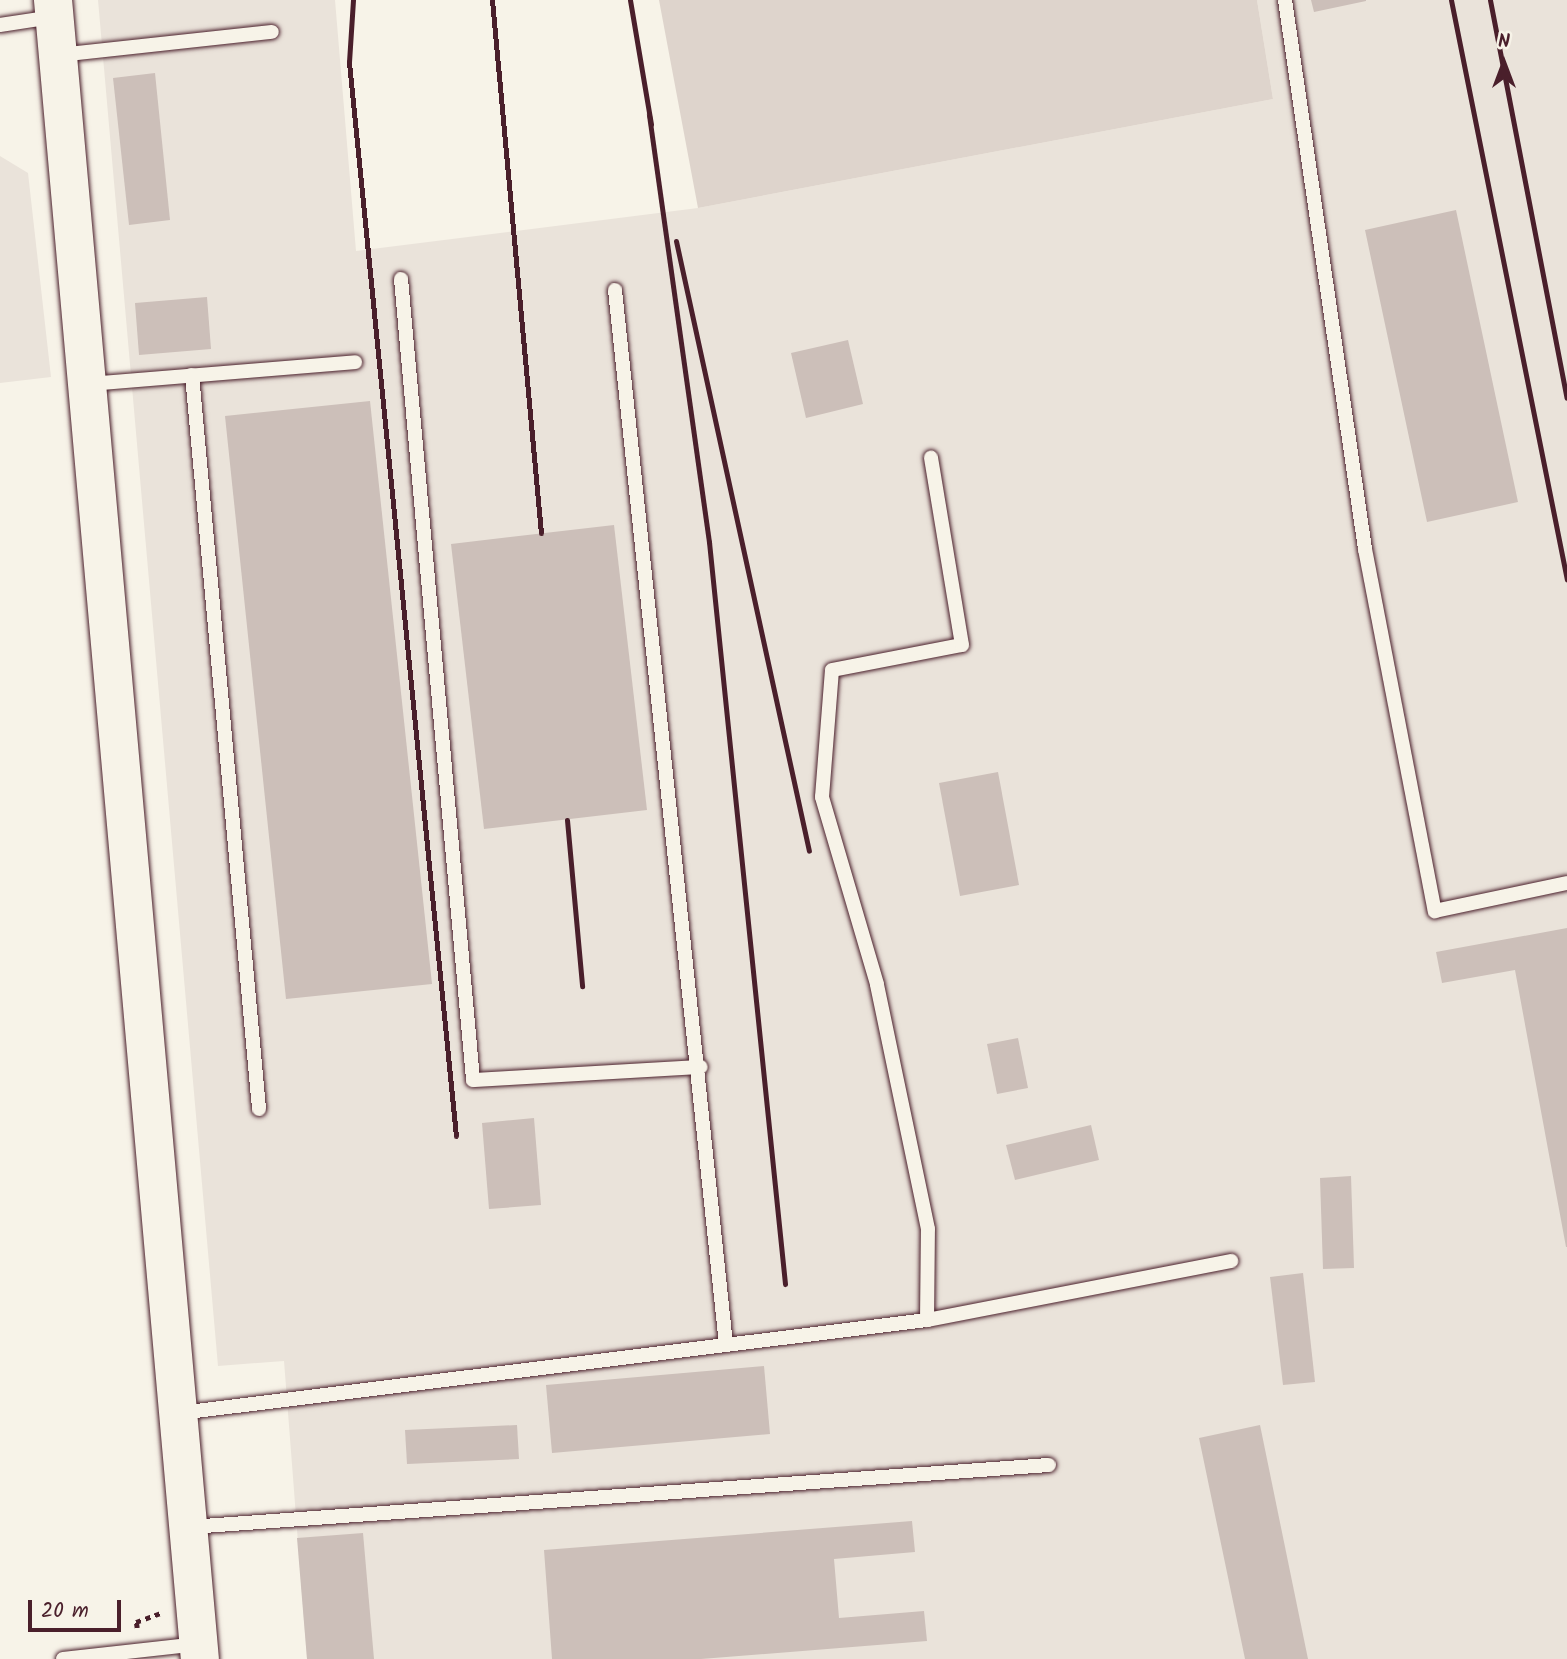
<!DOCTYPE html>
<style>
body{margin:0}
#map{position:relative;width:1567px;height:1659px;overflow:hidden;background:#f7f3e8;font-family:Kalam,sans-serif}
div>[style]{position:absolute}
.built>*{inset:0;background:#eae3da}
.green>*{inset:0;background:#ded4cc}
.building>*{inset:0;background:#ccbfb9}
.path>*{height:4.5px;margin-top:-2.25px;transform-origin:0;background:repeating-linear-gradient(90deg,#4a1f2b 0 5px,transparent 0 10px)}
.roads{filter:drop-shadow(0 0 2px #4a1f2b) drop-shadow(0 0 2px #4a1f2b)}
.lane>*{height:14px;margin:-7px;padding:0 7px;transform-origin:7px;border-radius:7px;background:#f7f3e8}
.secondary>*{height:38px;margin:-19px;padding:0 19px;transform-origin:19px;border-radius:19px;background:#f7f3e8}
.rail>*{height:5px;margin:-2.5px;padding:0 2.5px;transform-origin:2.5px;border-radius:2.5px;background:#4a1f2b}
span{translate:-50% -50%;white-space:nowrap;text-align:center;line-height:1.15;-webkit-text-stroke:5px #f7f3e8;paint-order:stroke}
.north{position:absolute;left:1469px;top:28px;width:70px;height:70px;-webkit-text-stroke:5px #f7f3e8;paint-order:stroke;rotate:0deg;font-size:19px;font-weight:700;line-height:28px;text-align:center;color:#4a1f2b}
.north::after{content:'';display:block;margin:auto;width:24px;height:32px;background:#4a1f2b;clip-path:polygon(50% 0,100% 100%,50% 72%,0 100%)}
.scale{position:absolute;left:28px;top:1600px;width:93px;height:32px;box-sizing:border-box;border:4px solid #4a1f2b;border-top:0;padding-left:9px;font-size:21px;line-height:24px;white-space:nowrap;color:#4a1f2b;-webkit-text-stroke:5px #f7f3e8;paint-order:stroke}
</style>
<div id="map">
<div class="built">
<div style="clip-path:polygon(98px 0,335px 0,356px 251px,698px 208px,1273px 99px,1257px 0,1567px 0,1567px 1659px,307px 1659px,284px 1361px,218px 1366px)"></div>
<div style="clip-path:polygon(0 156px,28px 173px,51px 377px,0 383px)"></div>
</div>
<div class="green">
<div style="clip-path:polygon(659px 0,1257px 0,1273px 99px,698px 208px)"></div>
</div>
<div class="building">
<div style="clip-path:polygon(1311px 0,1366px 0,1366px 1px,1314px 12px)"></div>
<div style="clip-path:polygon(155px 73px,170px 220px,129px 225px,113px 78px)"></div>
<div style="clip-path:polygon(1456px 210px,1518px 502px,1427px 522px,1365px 230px)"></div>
<div style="clip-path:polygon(207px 297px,211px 349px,139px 355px,135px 303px)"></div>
<div style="clip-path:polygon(848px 340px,863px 404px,806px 418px,791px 353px)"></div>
<div style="clip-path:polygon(370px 401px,432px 984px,286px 999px,225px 416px)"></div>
<div style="clip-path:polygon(614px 525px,647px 810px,484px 829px,451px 544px)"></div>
<div style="clip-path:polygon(998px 772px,1019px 885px,960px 896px,939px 783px)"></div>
<div style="clip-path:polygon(1567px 928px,1567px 1247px,1566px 1247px,1515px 970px,1442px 983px,1436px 952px)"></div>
<div style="clip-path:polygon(1018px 1038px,1028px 1088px,997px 1094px,987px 1044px)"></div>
<div style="clip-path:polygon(534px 1118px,541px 1205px,489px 1209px,482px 1123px)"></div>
<div style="clip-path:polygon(1091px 1125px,1099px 1160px,1015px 1180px,1006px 1145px)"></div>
<div style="clip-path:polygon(1351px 1176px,1354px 1268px,1323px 1269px,1320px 1178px)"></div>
<div style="clip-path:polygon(1303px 1273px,1315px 1382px,1283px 1385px,1270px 1277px)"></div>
<div style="clip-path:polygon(764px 1366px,770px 1434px,552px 1453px,546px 1385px)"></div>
<div style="clip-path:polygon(517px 1425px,519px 1459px,407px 1464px,405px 1430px)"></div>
<div style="clip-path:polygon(1260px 1425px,1308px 1659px,1245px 1659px,1199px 1438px)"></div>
<div style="clip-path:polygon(912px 1521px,915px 1552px,834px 1559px,839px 1618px,924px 1611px,927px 1641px,701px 1659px,552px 1659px,544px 1550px)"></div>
<div style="clip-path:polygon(363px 1533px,374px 1659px,307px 1659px,297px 1538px)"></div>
</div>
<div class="path">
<div style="left:137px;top:1628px;width:6px;rotate:-99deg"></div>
<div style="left:136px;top:1622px;width:27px;rotate:-20deg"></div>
</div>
<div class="roads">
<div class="lane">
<div style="left:1285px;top:0;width:555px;rotate:81.71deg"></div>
<div style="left:1365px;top:549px;width:369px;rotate:79.1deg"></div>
<div style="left:1435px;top:911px;width:135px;rotate:-12deg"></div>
<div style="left:0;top:25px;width:54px;rotate:-8.6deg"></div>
<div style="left:59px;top:55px;width:214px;rotate:-6.2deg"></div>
<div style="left:401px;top:279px;width:804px;rotate:84.86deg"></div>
<div style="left:473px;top:1080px;width:228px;rotate:-3.3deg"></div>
<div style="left:615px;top:290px;width:1061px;rotate:83.99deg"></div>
<div style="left:192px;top:375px;width:737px;rotate:84.78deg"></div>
<div style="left:90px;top:384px;width:266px;rotate:-4.7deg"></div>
<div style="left:927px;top:1320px;width:310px;rotate:-11deg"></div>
<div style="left:180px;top:1413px;width:753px;rotate:-7.1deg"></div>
<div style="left:927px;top:1320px;width:91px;rotate:-89.4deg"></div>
<div style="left:928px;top:1229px;width:250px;rotate:-101.8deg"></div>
<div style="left:877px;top:984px;width:195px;rotate:-106.4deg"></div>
<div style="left:822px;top:797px;width:127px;rotate:-85.5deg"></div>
<div style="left:832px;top:670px;width:132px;rotate:-10.9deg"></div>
<div style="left:962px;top:645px;width:190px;rotate:-99.4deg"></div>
<div style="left:190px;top:1527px;width:861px;rotate:-4.13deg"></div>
<div style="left:63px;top:1659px;width:136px;rotate:-6.3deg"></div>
</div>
<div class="secondary">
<div style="left:53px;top:0;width:1665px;rotate:84.94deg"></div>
</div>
</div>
<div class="rail">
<div style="left:353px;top:0;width:62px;rotate:93.7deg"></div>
<div style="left:349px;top:62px;width:1079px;rotate:84.31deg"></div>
<div style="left:492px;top:0;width:535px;rotate:84.75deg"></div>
<div style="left:630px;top:0;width:126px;rotate:80.4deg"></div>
<div style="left:1451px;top:0;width:591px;rotate:78.69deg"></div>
<div style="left:1490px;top:0;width:405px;rotate:79.1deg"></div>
<div style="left:649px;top:115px;width:431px;rotate:82deg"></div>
<div style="left:709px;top:542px;width:746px;rotate:84.15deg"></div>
<div style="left:676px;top:241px;width:624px;rotate:77.7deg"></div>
<div style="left:567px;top:820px;width:167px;rotate:84.8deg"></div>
</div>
<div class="north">N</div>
<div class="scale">20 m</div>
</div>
